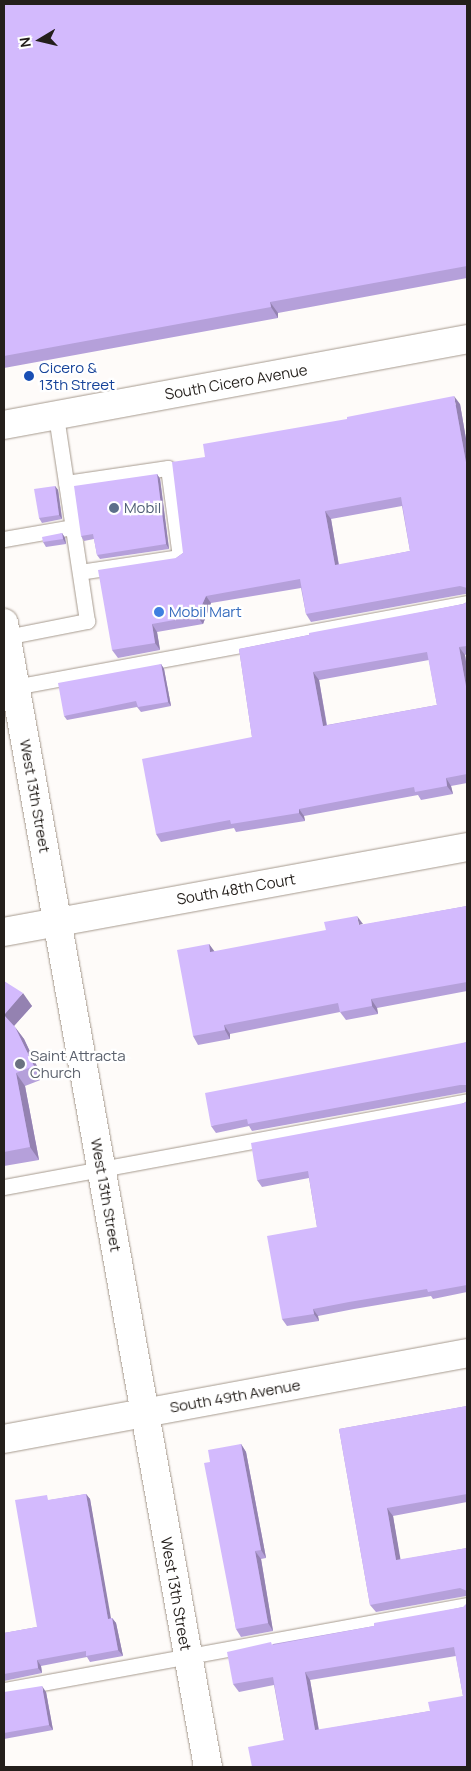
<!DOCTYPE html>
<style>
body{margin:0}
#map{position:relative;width:471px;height:1771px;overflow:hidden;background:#fefbf9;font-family:Manrope,sans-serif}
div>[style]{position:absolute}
.roads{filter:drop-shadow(0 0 1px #a69a8e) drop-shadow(0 0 1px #a69a8e)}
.service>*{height:15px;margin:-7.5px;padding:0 7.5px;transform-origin:7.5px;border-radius:7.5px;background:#fff}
.minor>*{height:28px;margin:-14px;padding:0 14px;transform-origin:14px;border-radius:14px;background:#fff}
.primary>*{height:28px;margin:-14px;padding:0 14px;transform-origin:14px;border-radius:14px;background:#fff}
.wall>*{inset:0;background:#b5a0da}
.shaded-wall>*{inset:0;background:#9482b1}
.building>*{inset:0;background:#d3bafd}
.dots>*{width:14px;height:14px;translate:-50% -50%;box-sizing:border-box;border:2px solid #fff;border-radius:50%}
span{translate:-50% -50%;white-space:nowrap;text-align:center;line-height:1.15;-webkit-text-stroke:4.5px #fff;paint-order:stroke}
.transit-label{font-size:15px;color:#164399}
.left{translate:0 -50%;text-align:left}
.street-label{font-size:15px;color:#241f1b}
.service-label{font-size:15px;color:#4e5e75}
.shop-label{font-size:15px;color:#366cbe}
.worship-label{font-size:15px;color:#5b616d}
.frame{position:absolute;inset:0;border:5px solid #241f1b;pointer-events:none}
.north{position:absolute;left:15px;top:15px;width:50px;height:50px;-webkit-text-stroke:4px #fff;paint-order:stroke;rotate:261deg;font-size:14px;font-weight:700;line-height:20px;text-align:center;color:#241f1b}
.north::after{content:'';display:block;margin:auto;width:18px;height:22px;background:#241f1b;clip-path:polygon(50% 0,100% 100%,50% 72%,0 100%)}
</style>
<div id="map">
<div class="roads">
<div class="service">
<div style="left:66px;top:483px;width:103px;rotate:-8.4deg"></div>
<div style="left:168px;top:468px;width:90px;rotate:82.3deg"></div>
<div style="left:180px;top:557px;width:101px;rotate:171.5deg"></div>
<div style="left:4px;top:539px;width:69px;rotate:-10deg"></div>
<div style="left:6px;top:637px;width:83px;rotate:-11.2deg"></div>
<div style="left:87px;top:621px;width:208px;rotate:-98.6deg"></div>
<div style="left:9px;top:688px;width:466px;rotate:-10.5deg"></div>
<div style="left:4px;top:1187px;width:471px;rotate:-10.5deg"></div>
<div style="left:4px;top:1690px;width:471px;rotate:-10.4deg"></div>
</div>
<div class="minor">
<div style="left:4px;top:623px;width:1162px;rotate:79.89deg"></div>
<div style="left:4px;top:932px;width:471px;rotate:-10.4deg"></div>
<div style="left:4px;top:1439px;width:471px;rotate:-10.5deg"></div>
</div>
<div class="primary">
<div style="left:4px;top:425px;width:471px;rotate:-10.5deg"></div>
</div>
</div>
<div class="wall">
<div style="clip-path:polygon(4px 4px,467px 4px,467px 278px,278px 313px,278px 318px,4px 368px)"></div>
<div style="clip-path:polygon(evenodd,460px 404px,467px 445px,467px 594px,465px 594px,311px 622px,306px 614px,301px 588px,211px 603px,203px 624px,157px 632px,160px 650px,118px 658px,112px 650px,176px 558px,183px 553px,205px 457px,460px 404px,402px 506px,410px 551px,339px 565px,331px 519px,402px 506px)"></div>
<div style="clip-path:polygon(157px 474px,160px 479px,169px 549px,100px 559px,97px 555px,94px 539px,84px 541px,81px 536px)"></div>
<div style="clip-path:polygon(55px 486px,58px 490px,62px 519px,42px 523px,39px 518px)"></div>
<div style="clip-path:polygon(62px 533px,65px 538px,66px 544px,46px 547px,43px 542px)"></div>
<div style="clip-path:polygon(evenodd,467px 602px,467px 654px,465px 655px,467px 669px,467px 783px,451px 786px,453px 794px,421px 800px,418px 795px,304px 816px,305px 821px,236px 832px,234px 828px,161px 842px,156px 834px,252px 737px,239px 649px,463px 604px,467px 602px,429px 660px,437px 705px,327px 725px,319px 680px,429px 660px)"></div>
<div style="clip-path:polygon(161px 664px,164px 669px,171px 706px,141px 712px,137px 707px,67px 720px,64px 716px)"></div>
<div style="clip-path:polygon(467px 906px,467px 991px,377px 1008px,378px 1014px,346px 1020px,340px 1012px,230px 1034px,230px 1039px,198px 1045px,193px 1036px,209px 944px,214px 952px)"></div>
<div style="clip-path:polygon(4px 981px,32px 1006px,14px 1026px,24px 1039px,43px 1079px,25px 1086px,39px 1160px,4px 1166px)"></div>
<div style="clip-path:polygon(467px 1042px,467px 1092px,252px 1131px,249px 1126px,216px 1133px,211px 1126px)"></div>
<div style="clip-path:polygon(467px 1101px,467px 1292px,433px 1299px,431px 1296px,354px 1309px,318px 1316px,319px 1321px,287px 1326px,282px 1319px,317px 1227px,309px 1178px,262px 1187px,257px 1180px,464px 1103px)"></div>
<div style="clip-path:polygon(467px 1406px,467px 1502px,393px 1516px,400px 1560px,467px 1548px,467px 1596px,466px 1596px,376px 1612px,370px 1605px,339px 1429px)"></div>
<div style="clip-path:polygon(241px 1444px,246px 1452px,266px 1558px,261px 1559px,273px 1631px,241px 1637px,236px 1629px,210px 1462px)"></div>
<div style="clip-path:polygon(86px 1494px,90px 1499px,110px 1618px,112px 1618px,116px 1623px,123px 1656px,90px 1662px,87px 1657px,41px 1666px,42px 1673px,4px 1681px,4px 1633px,37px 1627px,50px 1500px)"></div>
<div style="clip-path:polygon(evenodd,463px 1607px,467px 1767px,284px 1740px,274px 1685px,239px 1692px,233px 1684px,273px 1644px,374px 1626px,463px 1607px,456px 1656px,463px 1696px,430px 1711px,319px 1730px,310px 1680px,456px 1656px)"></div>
<div style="clip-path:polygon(4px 1692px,46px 1692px,53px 1730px,4px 1739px)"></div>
</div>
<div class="shaded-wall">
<div style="clip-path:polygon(270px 302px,278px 313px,278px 318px,271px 307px)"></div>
<div style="clip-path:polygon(454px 396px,460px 404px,467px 445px,467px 468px)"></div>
<div style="clip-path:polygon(157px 474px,160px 479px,169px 549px,166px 544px)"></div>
<div style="clip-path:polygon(55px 486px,58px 490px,62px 519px,59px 515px)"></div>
<div style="clip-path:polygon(325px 511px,331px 519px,340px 573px,335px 565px)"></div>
<div style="clip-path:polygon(62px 533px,65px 538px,66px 544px,63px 539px)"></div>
<div style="clip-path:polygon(206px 596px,211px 603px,203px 624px,197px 616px)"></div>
<div style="clip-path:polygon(152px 624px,157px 632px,160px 650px,155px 643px)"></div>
<div style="clip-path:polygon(459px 647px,465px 655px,467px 669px,467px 692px)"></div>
<div style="clip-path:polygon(161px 664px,164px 669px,171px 706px,168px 702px)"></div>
<div style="clip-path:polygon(313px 672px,319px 680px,328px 734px,323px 726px)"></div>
<div style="clip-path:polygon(446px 778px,451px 786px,453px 794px,447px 786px)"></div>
<div style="clip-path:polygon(299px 809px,304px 816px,305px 821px,299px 813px)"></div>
<div style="clip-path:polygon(357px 916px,363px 924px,359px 925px)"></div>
<div style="clip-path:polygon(209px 944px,215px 952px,210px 952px)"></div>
<div style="clip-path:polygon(23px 993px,32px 1006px,13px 1027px,4px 1015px)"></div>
<div style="clip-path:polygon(371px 999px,377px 1008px,378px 1014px,372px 1006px)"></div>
<div style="clip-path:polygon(224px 1025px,230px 1034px,230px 1039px,225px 1030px)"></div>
<div style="clip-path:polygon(15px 1027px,24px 1039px,43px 1079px,34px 1066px)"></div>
<div style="clip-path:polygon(16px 1073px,25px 1086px,39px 1160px,30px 1147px)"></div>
<div style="clip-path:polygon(313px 1309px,318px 1316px,319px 1321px,314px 1314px)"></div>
<div style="clip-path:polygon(241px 1444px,246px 1452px,266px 1558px,261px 1550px)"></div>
<div style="clip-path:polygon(86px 1494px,90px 1499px,112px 1624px,108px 1619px)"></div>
<div style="clip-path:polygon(387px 1508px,393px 1516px,402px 1568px,396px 1560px)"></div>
<div style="clip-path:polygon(255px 1551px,261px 1559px,273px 1631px,268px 1623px)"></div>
<div style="clip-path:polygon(112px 1618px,116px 1623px,123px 1656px,118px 1650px)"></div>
<div style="clip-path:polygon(37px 1660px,41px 1666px,42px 1673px,38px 1668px)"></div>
<div style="clip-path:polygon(305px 1672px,310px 1680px,320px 1738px,315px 1730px)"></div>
<div style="clip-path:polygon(42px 1686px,46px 1692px,53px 1730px,49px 1725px)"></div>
</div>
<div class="building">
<div style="clip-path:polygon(4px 4px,467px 4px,467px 266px,270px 302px,271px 307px,4px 356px)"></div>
<div style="clip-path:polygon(evenodd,454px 396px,467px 468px,467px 588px,460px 586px,306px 614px,300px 579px,206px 596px,197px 616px,152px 624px,155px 643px,112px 650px,98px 570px,176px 558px,183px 553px,172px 462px,205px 457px,203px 444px,347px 419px,347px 417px,454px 396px,401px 497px,410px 551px,335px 565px,325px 511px,401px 497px)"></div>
<div style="clip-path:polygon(157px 474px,166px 544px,97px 555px,93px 534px,81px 536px,74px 486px)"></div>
<div style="clip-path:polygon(55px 486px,59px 515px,39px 518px,34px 489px)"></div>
<div style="clip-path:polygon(62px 533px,63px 539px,43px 542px,42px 537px)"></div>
<div style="clip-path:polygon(evenodd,467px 602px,467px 646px,459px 647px,467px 692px,467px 774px,446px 778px,447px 786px,415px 792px,414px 787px,299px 809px,299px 813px,231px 824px,230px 820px,156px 834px,142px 759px,252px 737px,239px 649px,309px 635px,309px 633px,463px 604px,467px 602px,427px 652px,437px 705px,323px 726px,313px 672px,427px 652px)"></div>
<div style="clip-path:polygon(161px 664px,168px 702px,138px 707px,136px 701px,64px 716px,58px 683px)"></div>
<div style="clip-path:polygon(467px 906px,467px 982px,371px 999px,372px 1006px,340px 1012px,338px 1003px,224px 1025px,225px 1030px,193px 1036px,177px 950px,209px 944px,210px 952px,326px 930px,324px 922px,357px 916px,359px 925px)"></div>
<div style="clip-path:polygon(4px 981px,23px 993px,4px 1015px,15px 1027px,34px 1066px,16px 1073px,30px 1147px,4px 1152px)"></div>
<div style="clip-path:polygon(467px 1042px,467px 1087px,466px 1085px,460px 1085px,248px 1124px,247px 1119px,211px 1126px,205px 1093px)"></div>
<div style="clip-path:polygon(467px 1101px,467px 1285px,428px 1292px,427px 1289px,349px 1302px,313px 1309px,314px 1314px,282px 1319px,267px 1236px,317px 1227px,308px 1171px,257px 1180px,251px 1143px,464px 1103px)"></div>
<div style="clip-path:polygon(467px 1406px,467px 1494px,387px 1508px,396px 1560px,467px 1548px,467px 1591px,460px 1588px,370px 1605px,339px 1429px)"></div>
<div style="clip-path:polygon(241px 1444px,261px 1550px,255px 1551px,268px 1623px,236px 1629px,204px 1463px,210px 1462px,208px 1450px)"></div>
<div style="clip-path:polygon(86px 1494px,108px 1619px,112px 1618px,118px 1650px,86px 1656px,86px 1651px,37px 1660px,38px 1668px,4px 1674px,4px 1633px,37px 1627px,15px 1500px,47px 1495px,48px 1500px)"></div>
<div style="clip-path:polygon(evenodd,467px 1603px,467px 1767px,252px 1767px,248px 1747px,284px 1740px,273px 1677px,233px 1684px,227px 1652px,271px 1642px,272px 1645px,374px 1626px,374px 1623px,463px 1607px,467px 1603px,454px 1647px,463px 1696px,428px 1702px,430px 1711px,315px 1730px,305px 1672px,454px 1647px)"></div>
<div style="clip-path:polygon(42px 1686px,49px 1725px,4px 1733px,4px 1692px)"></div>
</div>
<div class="dots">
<div style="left:29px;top:376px;background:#1a4fb4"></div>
<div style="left:114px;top:508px;background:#5c6f8a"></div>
<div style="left:159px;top:612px;background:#3f7fe0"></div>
<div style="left:20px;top:1064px;background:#6b7280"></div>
</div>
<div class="transit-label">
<span class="left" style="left:39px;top:376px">Cicero &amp;<br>13th Street</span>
</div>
<div class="street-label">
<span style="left:236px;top:382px;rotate:-10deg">South Cicero Avenue</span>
<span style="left:35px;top:796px;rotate:80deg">West 13th Street</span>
<span style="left:236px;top:889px;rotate:-10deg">South 48th Court</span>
<span style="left:106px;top:1195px;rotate:80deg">West 13th Street</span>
<span style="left:235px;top:1396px;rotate:-10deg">South 49th Avenue</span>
<span style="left:176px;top:1594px;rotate:80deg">West 13th Street</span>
</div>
<div class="service-label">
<span class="left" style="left:124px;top:508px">Mobil</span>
</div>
<div class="shop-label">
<span class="left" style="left:169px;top:612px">Mobil Mart</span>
</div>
<div class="worship-label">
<span class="left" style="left:30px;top:1064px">Saint Attracta<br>Church</span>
</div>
<div class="frame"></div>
<div class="north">N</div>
</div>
